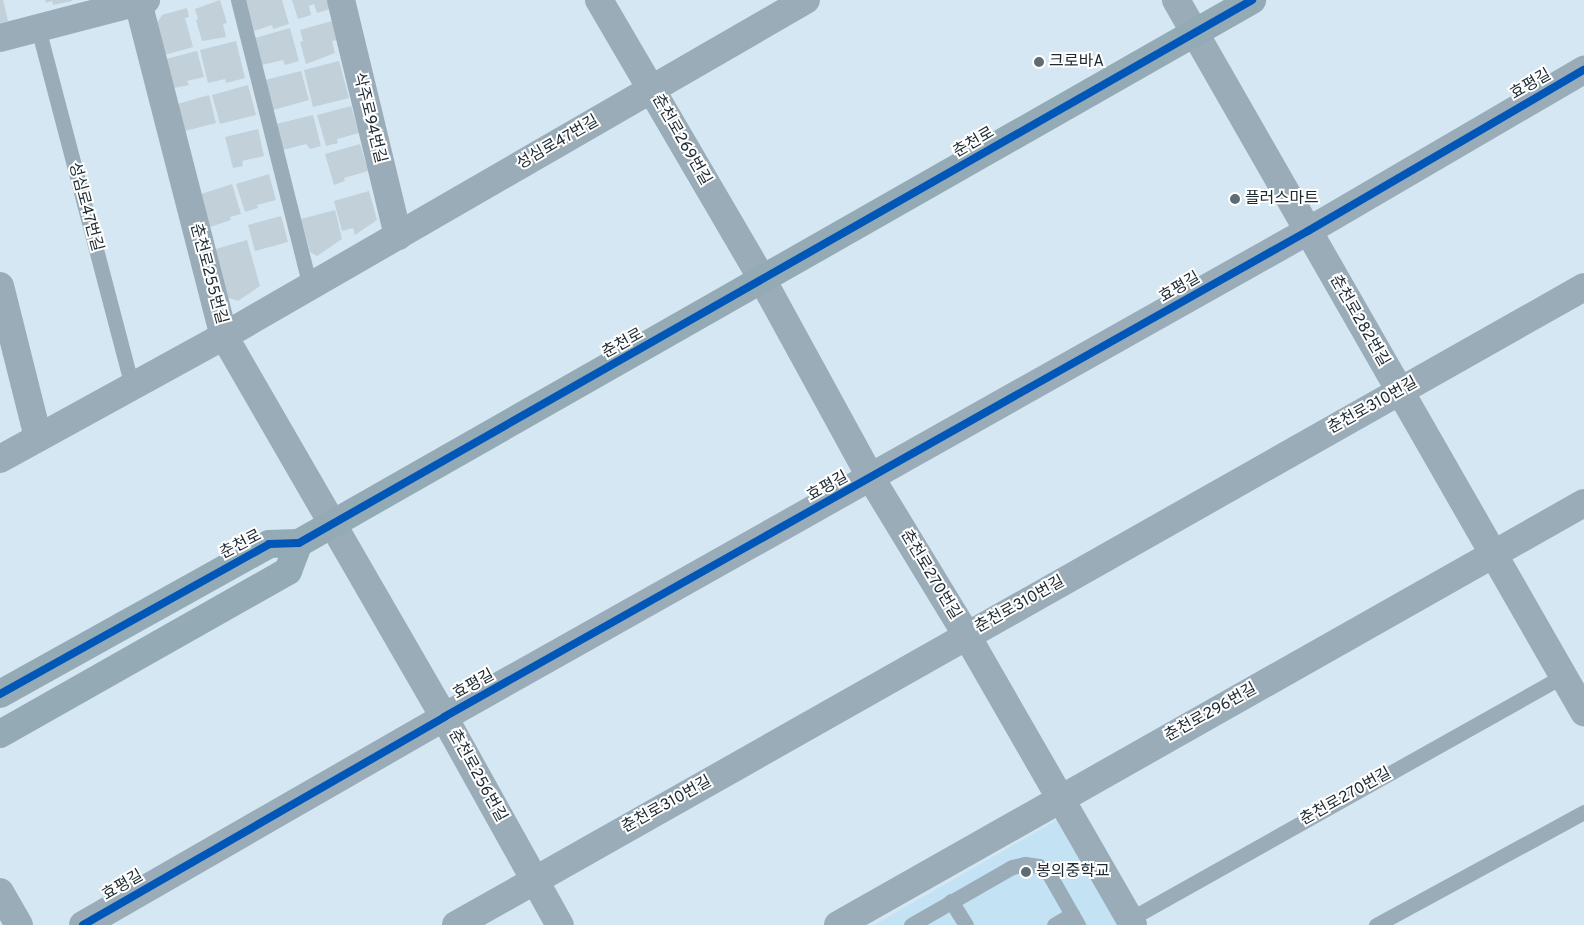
<!DOCTYPE html>
<meta charset="utf-8">
<style>
body{margin:0}
#map{position:relative;width:1584px;height:925px;overflow:hidden;background:#d5e7f2;font-family:Overpass,"Noto Sans KR",sans-serif}
div>[style]{position:absolute}
.built>*{inset:0;background:#c3e2f4}
.building>*{inset:0;background:#c2d0d9}
.lane>*{height:15px;margin:-7.5px;padding:0 7.5px;transform-origin:7.5px;border-radius:7.5px;background:#99acb8}
.street>*{height:28px;margin:-14px;padding:0 14px;transform-origin:14px;border-radius:14px;background:#99acb8}
.secondary>*{height:28px;margin:-14px;padding:0 14px;transform-origin:14px;border-radius:14px;background:#94abb6}
.cycleway>*{height:8px;margin:-4px;padding:0 4px;transform-origin:4px;border-radius:4px;background:#0057b8}
.dots>*{width:14px;height:14px;translate:-50% -50%;box-sizing:border-box;border:2px solid #fff;border-radius:50%}
span{translate:-50% -50%;white-space:nowrap;text-align:center;line-height:1.15;-webkit-text-stroke:4px #fff;paint-order:stroke}
.poi-label{font-size:16px;color:#1d2a31}
.left{translate:0 -50%;text-align:left}
.street-label{font-size:16px;color:#1d2a31}
</style>
<div id="map">
<div class="built">
<div style="clip-path:polygon(1057px 820px,1117px 925px,874px 925px)"></div>
</div>
<div class="building">
<div style="clip-path:polygon(0 0,3px 0,8px 21px,0 23px)"></div>
<div style="clip-path:polygon(45px 0,72px 0,72px 1px,53px 5px,52px 1px,46px 3px)"></div>
<div style="clip-path:polygon(220px 0,227px 23px,223px 24px,226px 37px,202px 41px,196px 20px,198px 19px,195px 9px)"></div>
<div style="clip-path:polygon(245px 0,282px 0,289px 24px,273px 29px,272px 25px,254px 31px)"></div>
<div style="clip-path:polygon(292px 0,327px 0,330px 9px,317px 13px,314px 4px,309px 6px,311px 15px,298px 19px)"></div>
<div style="clip-path:polygon(187px 8px,189px 17px,185px 18px,193px 47px,161px 56px,154px 28px,162px 15px)"></div>
<div style="clip-path:polygon(332px 21px,337px 40px,332px 41px,335px 53px,306px 64px,300px 42px,303px 41px,300px 30px)"></div>
<div style="clip-path:polygon(290px 28px,299px 61px,285px 65px,283px 60px,262px 65px,255px 38px)"></div>
<div style="clip-path:polygon(236px 41px,245px 78px,226px 83px,225px 79px,208px 83px,200px 50px)"></div>
<div style="clip-path:polygon(197px 51px,204px 77px,187px 81px,189px 85px,169px 89px,162px 60px)"></div>
<div style="clip-path:polygon(339px 61px,349px 98px,313px 107px,304px 70px)"></div>
<div style="clip-path:polygon(301px 71px,309px 100px,273px 110px,265px 80px)"></div>
<div style="clip-path:polygon(248px 85px,256px 115px,220px 124px,212px 95px)"></div>
<div style="clip-path:polygon(209px 95px,216px 123px,181px 132px,174px 105px)"></div>
<div style="clip-path:polygon(351px 106px,359px 133px,337px 139px,338px 143px,326px 146px,317px 115px)"></div>
<div style="clip-path:polygon(313px 115px,321px 146px,310px 149px,306px 144px,283px 150px,276px 124px)"></div>
<div style="clip-path:polygon(258px 129px,264px 156px,242px 161px,243px 166px,233px 168px,225px 137px)"></div>
<div style="clip-path:polygon(360px 144px,368px 171px,344px 178px,345px 181px,334px 185px,325px 154px)"></div>
<div style="clip-path:polygon(269px 174px,276px 200px,257px 205px,258px 208px,245px 212px,236px 184px)"></div>
<div style="clip-path:polygon(232px 184px,241px 214px,230px 217px,231px 220px,207px 228px,198px 195px)"></div>
<div style="clip-path:polygon(369px 191px,377px 220px,355px 235px,353px 228px,342px 231px,334px 201px)"></div>
<div style="clip-path:polygon(335px 210px,342px 239px,317px 256px,310px 252px,301px 219px)"></div>
<div style="clip-path:polygon(281px 216px,288px 242px,255px 251px,248px 225px)"></div>
<div style="clip-path:polygon(247px 240px,260px 286px,238px 301px,221px 295px,209px 251px)"></div>
</div>
<div class="lane">
<div style="left:238px;top:0;width:295px;rotate:75.9deg"></div>
<div style="left:38px;top:28px;width:370px;rotate:75.3deg"></div>
<div style="left:951px;top:901px;width:28px;rotate:58deg"></div>
<div style="left:1130px;top:919px;width:497px;rotate:-29.3deg"></div>
<div style="left:911px;top:925px;width:116px;rotate:-29.9deg"></div>
<div style="left:1012px;top:867px;width:13px;rotate:-13deg"></div>
<div style="left:1025px;top:864px;width:14px;rotate:8deg"></div>
<div style="left:1039px;top:866px;width:13px;rotate:39deg"></div>
<div style="left:1049px;top:874px;width:59px;rotate:60.4deg"></div>
<div style="left:1054px;top:925px;width:21px;rotate:-31deg"></div>
<div style="left:1376px;top:925px;width:237px;rotate:-28.5deg"></div>
</div>
<div class="street">
<div style="left:341px;top:0;width:243px;rotate:76.4deg"></div>
<div style="left:599px;top:0;width:325px;rotate:59.7deg"></div>
<div style="left:763px;top:281px;width:225px;rotate:61.3deg"></div>
<div style="left:871px;top:478px;width:185px;rotate:58.7deg"></div>
<div style="left:967px;top:636px;width:333px;rotate:60.1deg"></div>
<div style="left:1176px;top:0;width:821px;rotate:60.19deg"></div>
<div style="left:138px;top:2px;width:345px;rotate:75.6deg"></div>
<div style="left:224px;top:336px;width:440px;rotate:60deg"></div>
<div style="left:444px;top:717px;width:238px;rotate:60.9deg"></div>
<div style="left:0;top:38px;width:151px;rotate:-14.6deg"></div>
<div style="left:0;top:286px;width:156px;rotate:75.9deg"></div>
<div style="left:0;top:459px;width:256px;rotate:-28.8deg"></div>
<div style="left:224px;top:336px;width:672px;rotate:-30deg"></div>
<div style="left:0;top:892px;width:38px;rotate:60deg"></div>
<div style="left:83px;top:925px;width:417px;rotate:-29.9deg"></div>
<div style="left:444px;top:717px;width:991px;rotate:-29.36deg"></div>
<div style="left:1308px;top:231px;width:320px;rotate:-30.3deg"></div>
<div style="left:456px;top:925px;width:1296px;rotate:-29.49deg"></div>
<div style="left:838px;top:925px;width:857px;rotate:-29.5deg"></div>
</div>
<div class="secondary">
<div style="left:0;top:694px;width:308px;rotate:-29.1deg"></div>
<div style="left:269px;top:544px;width:30px;rotate:-2deg"></div>
<div style="left:299px;top:543px;width:1097px;rotate:-29.67deg"></div>
<div style="left:0;top:734px;width:331px;rotate:-29.5deg"></div>
<div style="left:288px;top:571px;width:30px;rotate:-69deg"></div>
</div>
<div class="cycleway">
<div style="left:0;top:694px;width:308px;rotate:-29.1deg"></div>
<div style="left:269px;top:544px;width:30px;rotate:-2deg"></div>
<div style="left:299px;top:543px;width:1097px;rotate:-29.67deg"></div>
<div style="left:83px;top:925px;width:417px;rotate:-29.9deg"></div>
<div style="left:444px;top:717px;width:991px;rotate:-29.36deg"></div>
<div style="left:1308px;top:231px;width:320px;rotate:-30.3deg"></div>
</div>
<div class="dots">
<div style="left:1039px;top:62px;background:#5d6c75"></div>
<div style="left:1235px;top:199px;background:#5d6c75"></div>
<div style="left:1026px;top:872px;background:#5d6c75"></div>
</div>
<div class="poi-label">
<span class="left" style="left:1049px;top:62px">크로바A</span>
<span class="left" style="left:1245px;top:199px">플러스마트</span>
<span class="left" style="left:1036px;top:872px">봉의중학교</span>
</div>
<div class="street-label">
<span style="left:1531px;top:85px;rotate:-30deg">효평길</span>
<span style="left:369px;top:118px;rotate:76deg">삭주로94번길</span>
<span style="left:681px;top:140px;rotate:60deg">춘천로269번길</span>
<span style="left:558px;top:143px;rotate:-30deg">성심로47번길</span>
<span style="left:974px;top:143px;rotate:-30deg">춘천로</span>
<span style="left:85px;top:207px;rotate:75deg">성심로47번길</span>
<span style="left:208px;top:274px;rotate:75deg">춘천로255번길</span>
<span style="left:1180px;top:288px;rotate:-30deg">효평길</span>
<span style="left:1359px;top:321px;rotate:60deg">춘천로282번길</span>
<span style="left:623px;top:344px;rotate:-29deg">춘천로</span>
<span style="left:1373px;top:406px;rotate:-29deg">춘천로310번길</span>
<span style="left:828px;top:487px;rotate:-29deg">효평길</span>
<span style="left:241px;top:545px;rotate:-27deg">춘천로</span>
<span style="left:930px;top:575px;rotate:59deg">춘천로270번길</span>
<span style="left:1020px;top:605px;rotate:-29deg">춘천로310번길</span>
<span style="left:474px;top:685px;rotate:-29deg">효평길</span>
<span style="left:1211px;top:713px;rotate:-29deg">춘천로296번길</span>
<span style="left:477px;top:776px;rotate:61deg">춘천로256번길</span>
<span style="left:1346px;top:797px;rotate:-29deg">춘천로270번길</span>
<span style="left:667px;top:805px;rotate:-29deg">춘천로310번길</span>
<span style="left:123px;top:886px;rotate:-30deg">효평길</span>
</div>
</div>
